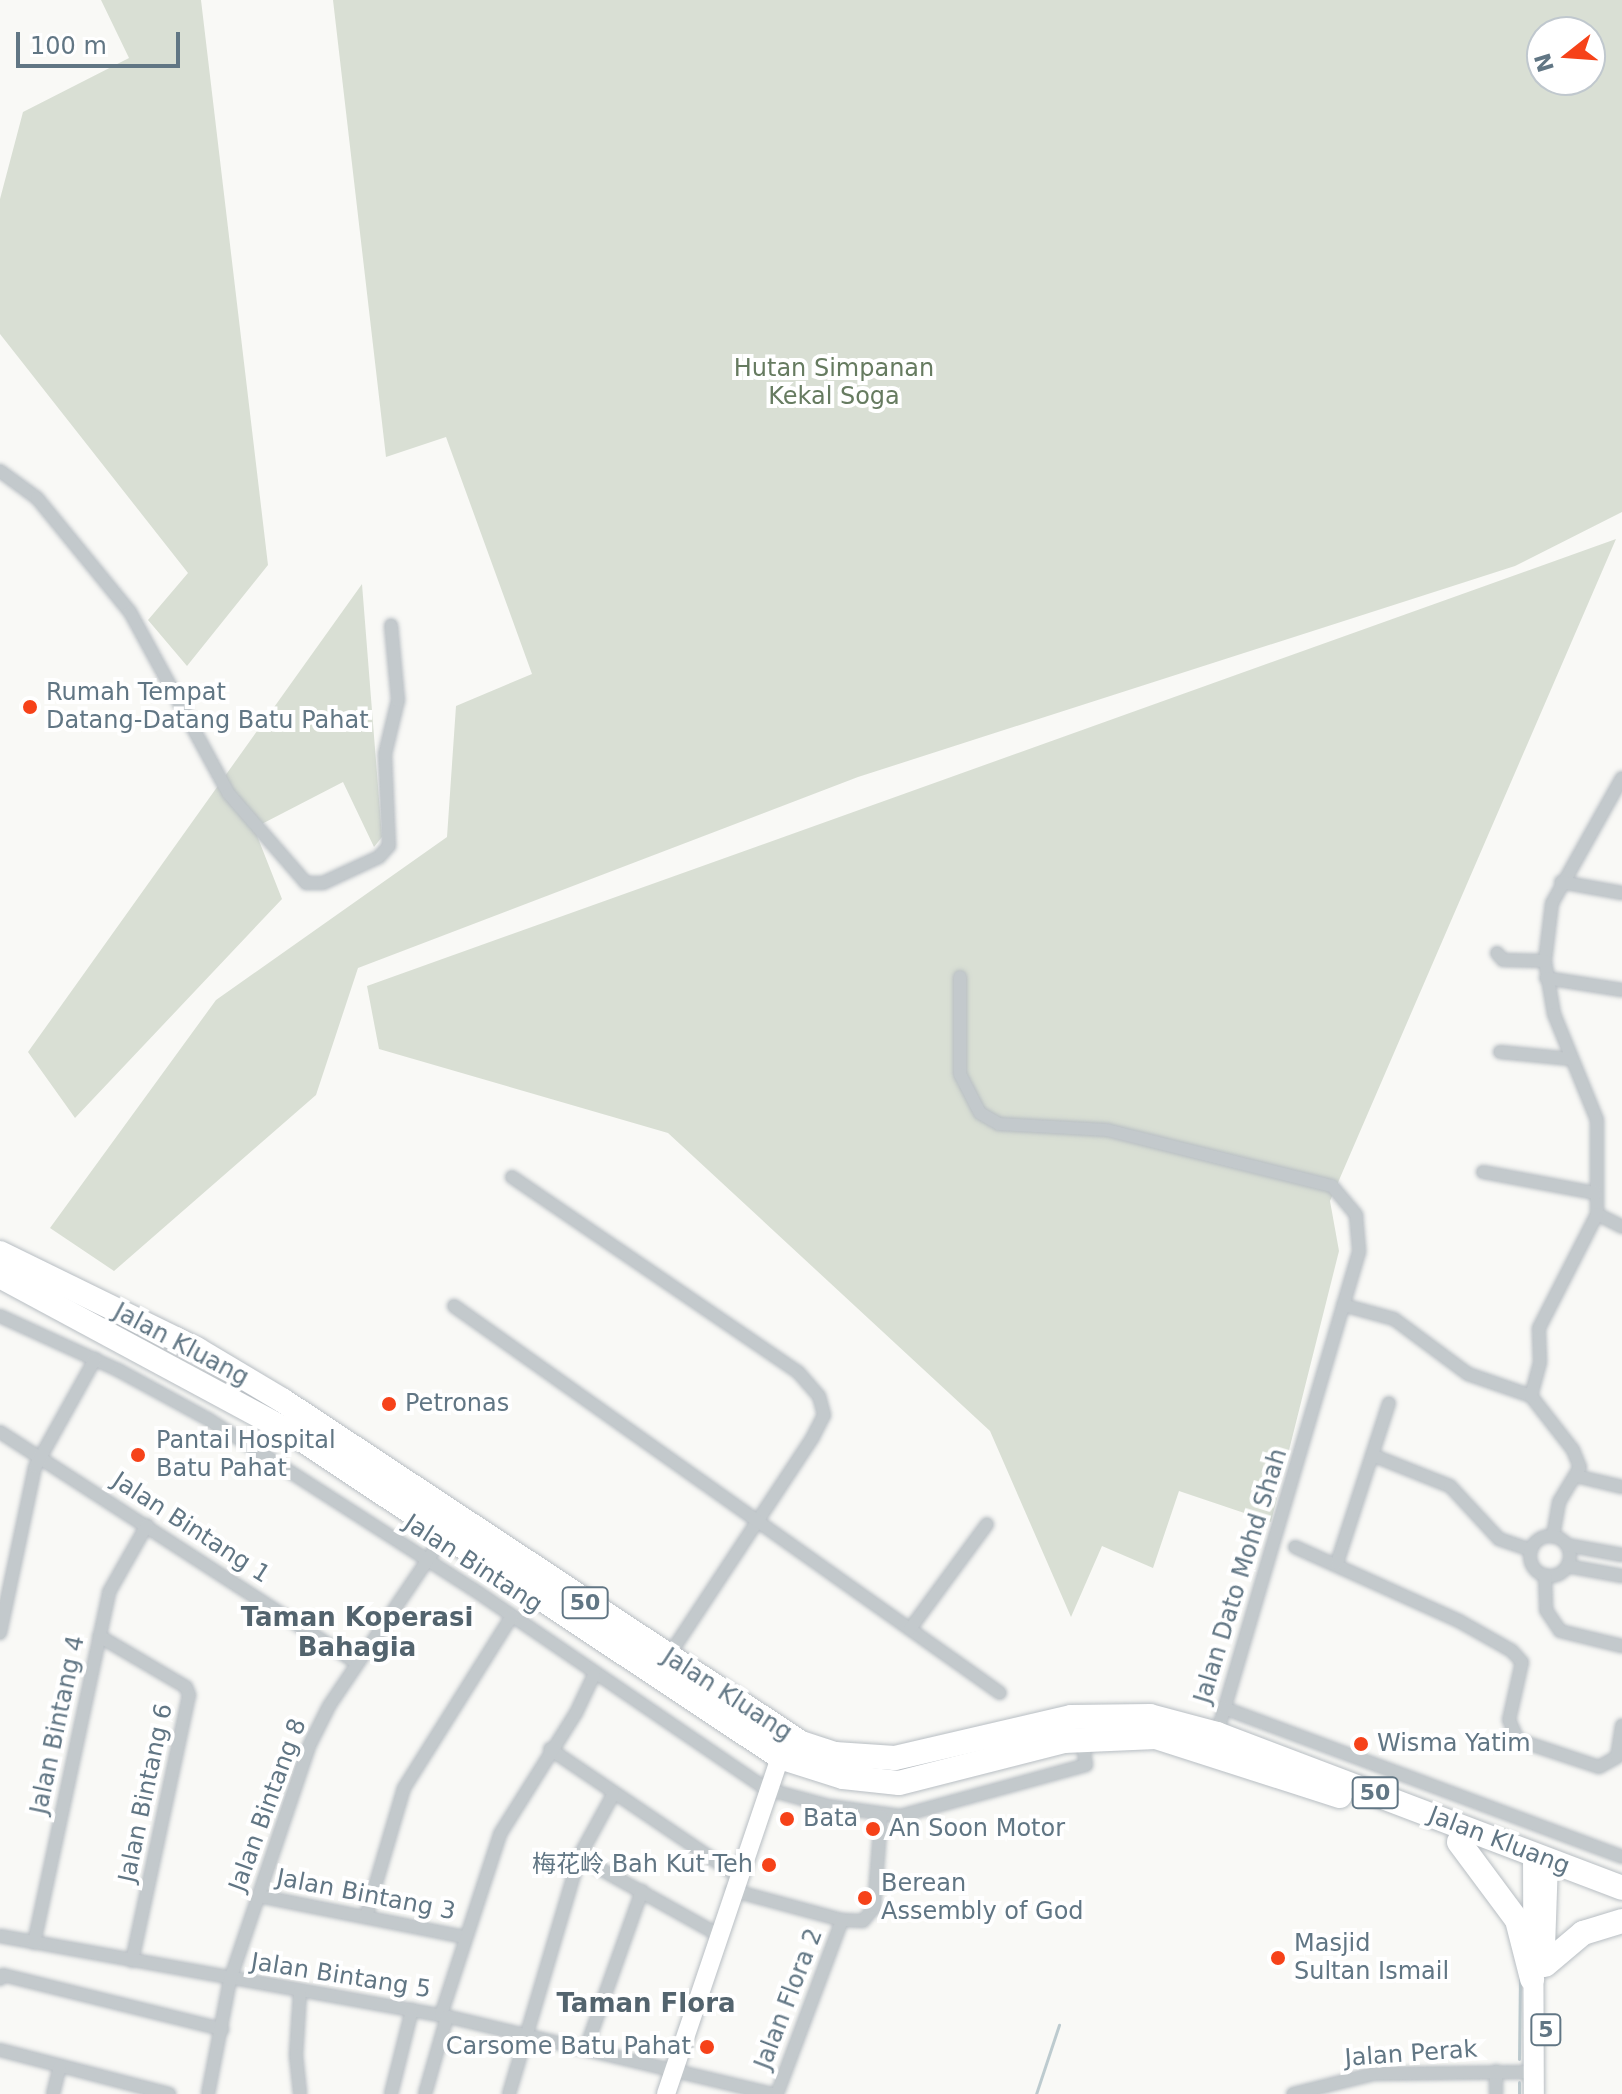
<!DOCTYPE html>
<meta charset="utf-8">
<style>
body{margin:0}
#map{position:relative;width:1622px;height:2094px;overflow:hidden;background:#f9f9f6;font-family:"DejaVu Sans","Noto Sans SC",sans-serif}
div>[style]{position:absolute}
.green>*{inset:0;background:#d9dfd4}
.stream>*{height:3px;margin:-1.5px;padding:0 1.5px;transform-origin:1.5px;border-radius:1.5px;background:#bdcbcf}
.roads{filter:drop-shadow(0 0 2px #b8bec3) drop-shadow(0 0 2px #b8bec3)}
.street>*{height:12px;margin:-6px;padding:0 6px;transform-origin:6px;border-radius:6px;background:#c3c9cc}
.street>.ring{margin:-6px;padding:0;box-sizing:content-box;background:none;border:12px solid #c3c9cc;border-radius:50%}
.secondary>*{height:18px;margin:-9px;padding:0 9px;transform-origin:9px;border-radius:9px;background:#fff}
.primary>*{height:20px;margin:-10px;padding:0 10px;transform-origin:10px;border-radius:10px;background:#fff}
.highway>*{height:24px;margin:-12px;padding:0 12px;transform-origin:12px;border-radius:12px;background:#fff}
.dots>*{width:22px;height:22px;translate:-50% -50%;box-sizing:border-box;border:4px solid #fff;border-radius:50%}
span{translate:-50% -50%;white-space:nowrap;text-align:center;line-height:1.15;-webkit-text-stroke:8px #fff;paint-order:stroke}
.shield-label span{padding:2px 6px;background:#fff;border:2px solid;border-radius:6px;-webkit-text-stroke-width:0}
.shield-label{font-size:22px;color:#617684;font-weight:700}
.park-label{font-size:24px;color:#667b60}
.poi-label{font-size:24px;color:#617684}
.left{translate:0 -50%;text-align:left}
.right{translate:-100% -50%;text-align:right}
.street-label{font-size:24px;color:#617684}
.neighbourhood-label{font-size:26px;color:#53646e;font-weight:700}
.north{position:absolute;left:1526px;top:16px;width:80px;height:80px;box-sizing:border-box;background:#fff;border:2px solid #c0c8ce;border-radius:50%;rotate:253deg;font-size:22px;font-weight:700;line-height:32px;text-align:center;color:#617684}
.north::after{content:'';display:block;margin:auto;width:28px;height:36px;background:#f64219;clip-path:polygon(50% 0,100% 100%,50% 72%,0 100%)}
.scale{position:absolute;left:16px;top:32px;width:164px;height:36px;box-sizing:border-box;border:4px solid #617684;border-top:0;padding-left:10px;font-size:24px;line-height:28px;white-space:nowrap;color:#617684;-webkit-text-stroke:6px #fff;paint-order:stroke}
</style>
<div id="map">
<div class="green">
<div style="clip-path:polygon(101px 0,201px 0,268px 565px,187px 666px,148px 620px,188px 573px,0 334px,0 199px,23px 112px,129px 58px)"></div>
<div style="clip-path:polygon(evenodd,333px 0,1622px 0,1622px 512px,1515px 566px,858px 777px,358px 968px,316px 1095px,114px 1271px,50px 1228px,216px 1000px,447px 837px,456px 706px,532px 674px,446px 437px,386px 457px,333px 0,1542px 32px,1590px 32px,1590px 80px,1542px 80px,1542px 32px)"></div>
<div style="clip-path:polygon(1616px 539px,1330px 1201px,1339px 1251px,1271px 1522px,1179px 1491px,1153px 1568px,1102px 1546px,1071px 1617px,990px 1431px,668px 1133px,379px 1049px,367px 986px)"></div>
<div style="clip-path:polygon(362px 584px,382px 837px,374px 847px,343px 782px,254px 828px,282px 899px,75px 1118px,28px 1052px)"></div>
</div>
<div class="stream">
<div style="left:1519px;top:2059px;width:80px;rotate:-89.3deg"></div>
<div style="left:1519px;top:2082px;width:12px;rotate:90deg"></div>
<div style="left:1036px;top:2094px;width:73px;rotate:-71.6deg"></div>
</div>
<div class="roads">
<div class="street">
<div style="left:0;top:471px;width:46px;rotate:36.1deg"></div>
<div style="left:37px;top:498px;width:147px;rotate:50.8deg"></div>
<div style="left:130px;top:612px;width:207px;rotate:61.5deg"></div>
<div style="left:229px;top:794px;width:118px;rotate:49.1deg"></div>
<div style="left:306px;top:883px;width:17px"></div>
<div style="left:323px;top:883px;width:62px;rotate:-24.9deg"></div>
<div style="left:379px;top:857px;width:15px;rotate:-48deg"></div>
<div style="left:389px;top:846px;width:92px;rotate:-92.5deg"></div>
<div style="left:385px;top:754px;width:56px;rotate:-76.5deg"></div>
<div style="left:398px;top:700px;width:75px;rotate:-95.3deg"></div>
<div style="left:1622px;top:778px;width:143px;rotate:119.2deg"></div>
<div style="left:1552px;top:903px;width:58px;rotate:96.9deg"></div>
<div style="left:1545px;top:961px;width:54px;rotate:80.4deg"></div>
<div style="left:1554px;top:1014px;width:114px;rotate:67.9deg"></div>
<div style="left:1597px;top:1120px;width:94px;rotate:90deg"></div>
<div style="left:1597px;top:1214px;width:28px;rotate:27deg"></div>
<div style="left:1561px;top:882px;width:62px;rotate:10.2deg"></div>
<div style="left:1497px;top:953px;width:9px;rotate:49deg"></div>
<div style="left:1503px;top:960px;width:42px;rotate:1.4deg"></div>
<div style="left:960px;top:977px;width:97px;rotate:90deg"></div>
<div style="left:960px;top:1074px;width:44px;rotate:62.9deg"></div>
<div style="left:980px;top:1113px;width:22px;rotate:30deg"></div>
<div style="left:999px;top:1124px;width:108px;rotate:3.2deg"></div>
<div style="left:1107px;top:1130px;width:232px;rotate:14deg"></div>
<div style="left:1332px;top:1186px;width:38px;rotate:50deg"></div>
<div style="left:1356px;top:1215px;width:37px;rotate:85deg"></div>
<div style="left:1359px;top:1252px;width:506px;rotate:106.43deg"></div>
<div style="left:1546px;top:978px;width:77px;rotate:9deg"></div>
<div style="left:1500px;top:1052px;width:71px;rotate:5.6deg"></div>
<div style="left:1483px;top:1172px;width:114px;rotate:10.6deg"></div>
<div style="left:512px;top:1177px;width:346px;rotate:34.3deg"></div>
<div style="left:798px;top:1372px;width:32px;rotate:49deg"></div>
<div style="left:819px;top:1396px;width:20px;rotate:75deg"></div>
<div style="left:824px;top:1415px;width:25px;rotate:117deg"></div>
<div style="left:813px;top:1437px;width:263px;rotate:123.4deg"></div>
<div style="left:1343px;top:1305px;width:53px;rotate:15.4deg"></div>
<div style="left:1394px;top:1319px;width:92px;rotate:36.6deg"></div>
<div style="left:1468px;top:1374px;width:67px;rotate:19.2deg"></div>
<div style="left:1531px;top:1396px;width:68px;rotate:52.1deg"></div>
<div style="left:1573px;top:1450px;width:18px;rotate:68deg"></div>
<div style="left:1580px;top:1467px;width:41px;rotate:121deg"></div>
<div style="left:1559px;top:1502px;width:35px;rotate:100deg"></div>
<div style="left:454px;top:1306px;width:669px;rotate:35.33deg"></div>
<div style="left:0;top:1316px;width:130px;rotate:24.6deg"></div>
<div style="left:118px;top:1370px;width:102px;rotate:28.6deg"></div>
<div style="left:208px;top:1419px;width:315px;rotate:32.7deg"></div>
<div style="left:473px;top:1589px;width:355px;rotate:34.3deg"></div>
<div style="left:766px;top:1789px;width:65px;rotate:15.1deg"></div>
<div style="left:829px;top:1806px;width:72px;rotate:8deg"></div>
<div style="left:900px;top:1816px;width:193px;rotate:-15.3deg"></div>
<div style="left:1086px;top:1765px;width:27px;rotate:-98deg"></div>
<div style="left:1531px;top:1396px;width:35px;rotate:-75deg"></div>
<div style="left:1540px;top:1362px;width:34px;rotate:-92deg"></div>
<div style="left:1539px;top:1328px;width:128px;rotate:-63deg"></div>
<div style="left:0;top:1432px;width:425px;rotate:32.9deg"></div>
<div style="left:1372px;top:1455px;width:84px;rotate:21.7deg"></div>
<div style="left:1450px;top:1486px;width:72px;rotate:47.2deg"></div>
<div style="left:1499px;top:1539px;width:34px;rotate:19deg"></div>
<div style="left:1576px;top:1476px;width:47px;rotate:13.4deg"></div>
<div class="ring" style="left:1530px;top:1536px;width:28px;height:28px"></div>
<div style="left:1567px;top:1545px;width:56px;rotate:10.3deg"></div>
<div style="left:1295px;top:1547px;width:180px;rotate:24.3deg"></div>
<div style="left:1459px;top:1621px;width:61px;rotate:29.5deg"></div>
<div style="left:1512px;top:1651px;width:15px;rotate:48deg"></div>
<div style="left:1522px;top:1662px;width:59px;rotate:102.6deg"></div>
<div style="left:1509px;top:1720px;width:22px;rotate:66deg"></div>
<div style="left:1518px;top:1740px;width:85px;rotate:18.4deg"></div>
<div style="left:1599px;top:1767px;width:21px;rotate:-29deg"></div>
<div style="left:1617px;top:1757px;width:32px;rotate:-81deg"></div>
<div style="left:1337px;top:1563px;width:168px;rotate:-72deg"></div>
<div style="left:1567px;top:1566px;width:56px;rotate:10.3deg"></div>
<div style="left:1545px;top:1575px;width:35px;rotate:88deg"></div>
<div style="left:1546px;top:1610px;width:25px;rotate:56deg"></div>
<div style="left:1560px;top:1631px;width:64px;rotate:13.6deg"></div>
<div style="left:910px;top:1629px;width:130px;rotate:-53.7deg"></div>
<div style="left:0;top:1633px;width:170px;rotate:-78.1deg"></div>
<div style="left:35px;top:1467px;width:124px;rotate:-60.9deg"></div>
<div style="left:99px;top:1636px;width:101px;rotate:30.4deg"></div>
<div style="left:186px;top:1687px;width:9px;rotate:69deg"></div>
<div style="left:189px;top:1695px;width:272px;rotate:102.1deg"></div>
<div style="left:1224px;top:1708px;width:425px;rotate:20.5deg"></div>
<div style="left:550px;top:1749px;width:225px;rotate:34.1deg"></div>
<div style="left:579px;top:1857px;width:158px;rotate:29.2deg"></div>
<div style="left:731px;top:1890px;width:115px;rotate:15.1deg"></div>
<div style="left:842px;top:1920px;width:21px;rotate:3deg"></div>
<div style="left:863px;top:1921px;width:17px;rotate:-50deg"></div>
<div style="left:874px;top:1908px;width:92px;rotate:-85.6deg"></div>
<div style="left:259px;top:1896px;width:209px;rotate:11.3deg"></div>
<div style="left:366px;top:1917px;width:134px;rotate:-73.6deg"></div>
<div style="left:404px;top:1788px;width:203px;rotate:-57.9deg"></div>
<div style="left:0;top:1936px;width:448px;rotate:10.2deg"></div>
<div style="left:441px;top:2015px;width:340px;rotate:13.4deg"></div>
<div style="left:34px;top:1943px;width:359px;rotate:-77.9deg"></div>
<div style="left:109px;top:1592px;width:77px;rotate:-60.4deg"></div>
<div style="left:0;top:1979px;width:5px;rotate:-53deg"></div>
<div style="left:3px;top:1975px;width:226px;rotate:13.9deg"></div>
<div style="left:300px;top:1992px;width:63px;rotate:93.6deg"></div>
<div style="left:296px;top:2055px;width:39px;rotate:84deg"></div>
<div style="left:441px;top:2015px;width:190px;rotate:-71.9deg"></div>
<div style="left:500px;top:1834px;width:143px;rotate:-57.9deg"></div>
<div style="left:576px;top:1713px;width:42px;rotate:-64.7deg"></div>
<div style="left:586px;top:2048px;width:167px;rotate:-70.4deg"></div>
<div style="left:0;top:2050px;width:175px;rotate:14.6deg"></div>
<div style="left:1496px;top:2071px;width:23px;rotate:90deg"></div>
<div style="left:53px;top:2094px;width:29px;rotate:-76deg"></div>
<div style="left:208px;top:2094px;width:116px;rotate:-79.1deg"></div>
<div style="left:230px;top:1980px;width:249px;rotate:-71.3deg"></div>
<div style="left:310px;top:1744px;width:42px;rotate:-63.4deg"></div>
<div style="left:329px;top:1706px;width:207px;rotate:-56deg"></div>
<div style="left:391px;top:2094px;width:87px;rotate:-76deg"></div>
<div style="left:425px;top:2094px;width:80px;rotate:-74.1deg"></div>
<div style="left:509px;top:2094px;width:247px;rotate:-73.5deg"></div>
<div style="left:579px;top:1857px;width:71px;rotate:-61.3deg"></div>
<div style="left:777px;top:2094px;width:186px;rotate:-69.5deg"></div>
<div style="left:1293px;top:2094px;width:82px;rotate:-14deg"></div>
<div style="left:1373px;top:2074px;width:160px;rotate:-0.7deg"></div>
</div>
<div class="secondary">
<div style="left:666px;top:2094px;width:356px;rotate:-71.3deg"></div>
</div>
<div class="primary">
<div style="left:1533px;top:1853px;width:241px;rotate:89.8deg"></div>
<div style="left:1545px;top:1948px;width:88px;rotate:-88deg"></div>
</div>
<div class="highway">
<div style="left:0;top:1253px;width:220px;rotate:26.1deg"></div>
<div style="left:198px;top:1350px;width:98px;rotate:30.8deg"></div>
<div style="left:282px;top:1400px;width:622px;rotate:33.46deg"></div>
<div style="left:801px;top:1743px;width:36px;rotate:18deg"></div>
<div style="left:835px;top:1754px;width:60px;rotate:3.8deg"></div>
<div style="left:895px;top:1758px;width:181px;rotate:-13.1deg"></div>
<div style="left:1071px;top:1717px;width:79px;rotate:-0.7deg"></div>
<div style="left:1150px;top:1716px;width:69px;rotate:15deg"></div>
<div style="left:1217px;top:1734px;width:433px;rotate:20.8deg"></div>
<div style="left:0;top:1276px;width:332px;rotate:28.3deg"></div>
<div style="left:292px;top:1433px;width:586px;rotate:33.58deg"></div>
<div style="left:780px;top:1757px;width:66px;rotate:17.6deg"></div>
<div style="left:843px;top:1777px;width:56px;rotate:6.1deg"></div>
<div style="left:899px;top:1783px;width:170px;rotate:-14.3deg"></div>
<div style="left:1064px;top:1741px;width:92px;rotate:-2.5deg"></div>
<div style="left:1156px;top:1737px;width:193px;rotate:17.8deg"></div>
<div style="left:1459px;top:1842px;width:97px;rotate:53.4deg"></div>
<div style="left:1517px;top:1920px;width:61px;rotate:75.7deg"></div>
<div style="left:1545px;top:1965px;width:50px;rotate:-40.1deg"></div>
<div style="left:1583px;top:1933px;width:41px;rotate:-17.1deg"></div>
</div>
</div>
<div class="dots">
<div style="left:30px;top:707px;background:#f64219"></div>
<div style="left:389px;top:1404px;background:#f64219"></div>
<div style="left:138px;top:1455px;background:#f64219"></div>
<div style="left:1361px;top:1744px;background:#f64219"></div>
<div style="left:787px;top:1819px;background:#f64219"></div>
<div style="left:873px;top:1829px;background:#f64219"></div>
<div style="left:769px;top:1865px;background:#f64219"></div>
<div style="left:865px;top:1898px;background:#f64219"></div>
<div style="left:1278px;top:1958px;background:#f64219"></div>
<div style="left:707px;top:2047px;background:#f64219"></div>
</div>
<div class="shield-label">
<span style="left:585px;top:1603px">50</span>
<span style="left:1375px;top:1793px">50</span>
<span style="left:1546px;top:2030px">5</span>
</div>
<div class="park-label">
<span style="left:834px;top:383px">Hutan Simpanan<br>Kekal Soga</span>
</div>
<div class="poi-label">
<span class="left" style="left:46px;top:707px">Rumah Tempat<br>Datang-Datang Batu Pahat</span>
<span class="left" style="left:405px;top:1404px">Petronas</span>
<span class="left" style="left:156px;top:1455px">Pantai Hospital<br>Batu Pahat</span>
<span class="left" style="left:1377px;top:1744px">Wisma Yatim</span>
<span class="left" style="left:803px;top:1819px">Bata</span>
<span class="left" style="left:889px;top:1829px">An Soon Motor</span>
<span class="right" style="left:753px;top:1865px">梅花岭 Bah Kut Teh</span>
<span class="left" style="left:881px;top:1898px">Berean<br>Assembly of God</span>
<span class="left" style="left:1294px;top:1958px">Masjid<br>Sultan Ismail</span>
<span class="right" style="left:691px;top:2047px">Carsome Batu Pahat</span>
</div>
<div class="street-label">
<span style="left:181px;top:1345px;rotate:28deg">Jalan Kluang</span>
<span style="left:191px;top:1528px;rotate:33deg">Jalan Bintang 1</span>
<span style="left:473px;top:1564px;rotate:33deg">Jalan Bintang</span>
<span style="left:1241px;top:1576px;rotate:-73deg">Jalan Dato Mohd Shah</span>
<span style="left:727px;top:1695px;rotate:33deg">Jalan Kluang</span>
<span style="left:58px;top:1725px;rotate:-78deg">Jalan Bintang 4</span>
<span style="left:146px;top:1793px;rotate:-78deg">Jalan Bintang 6</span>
<span style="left:268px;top:1805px;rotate:-70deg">Jalan Bintang 8</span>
<span style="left:1499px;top:1841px;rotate:21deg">Jalan Kluang</span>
<span style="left:366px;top:1895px;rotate:11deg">Jalan Bintang 3</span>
<span style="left:341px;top:1976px;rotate:9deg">Jalan Bintang 5</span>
<span style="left:789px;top:1999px;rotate:-69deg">Jalan Flora 2</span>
<span style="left:1411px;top:2054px;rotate:-4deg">Jalan Perak</span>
</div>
<div class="neighbourhood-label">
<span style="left:357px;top:1633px">Taman Koperasi<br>Bahagia</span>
<span style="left:646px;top:2004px">Taman Flora</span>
</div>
<div class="north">N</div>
<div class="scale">100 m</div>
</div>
